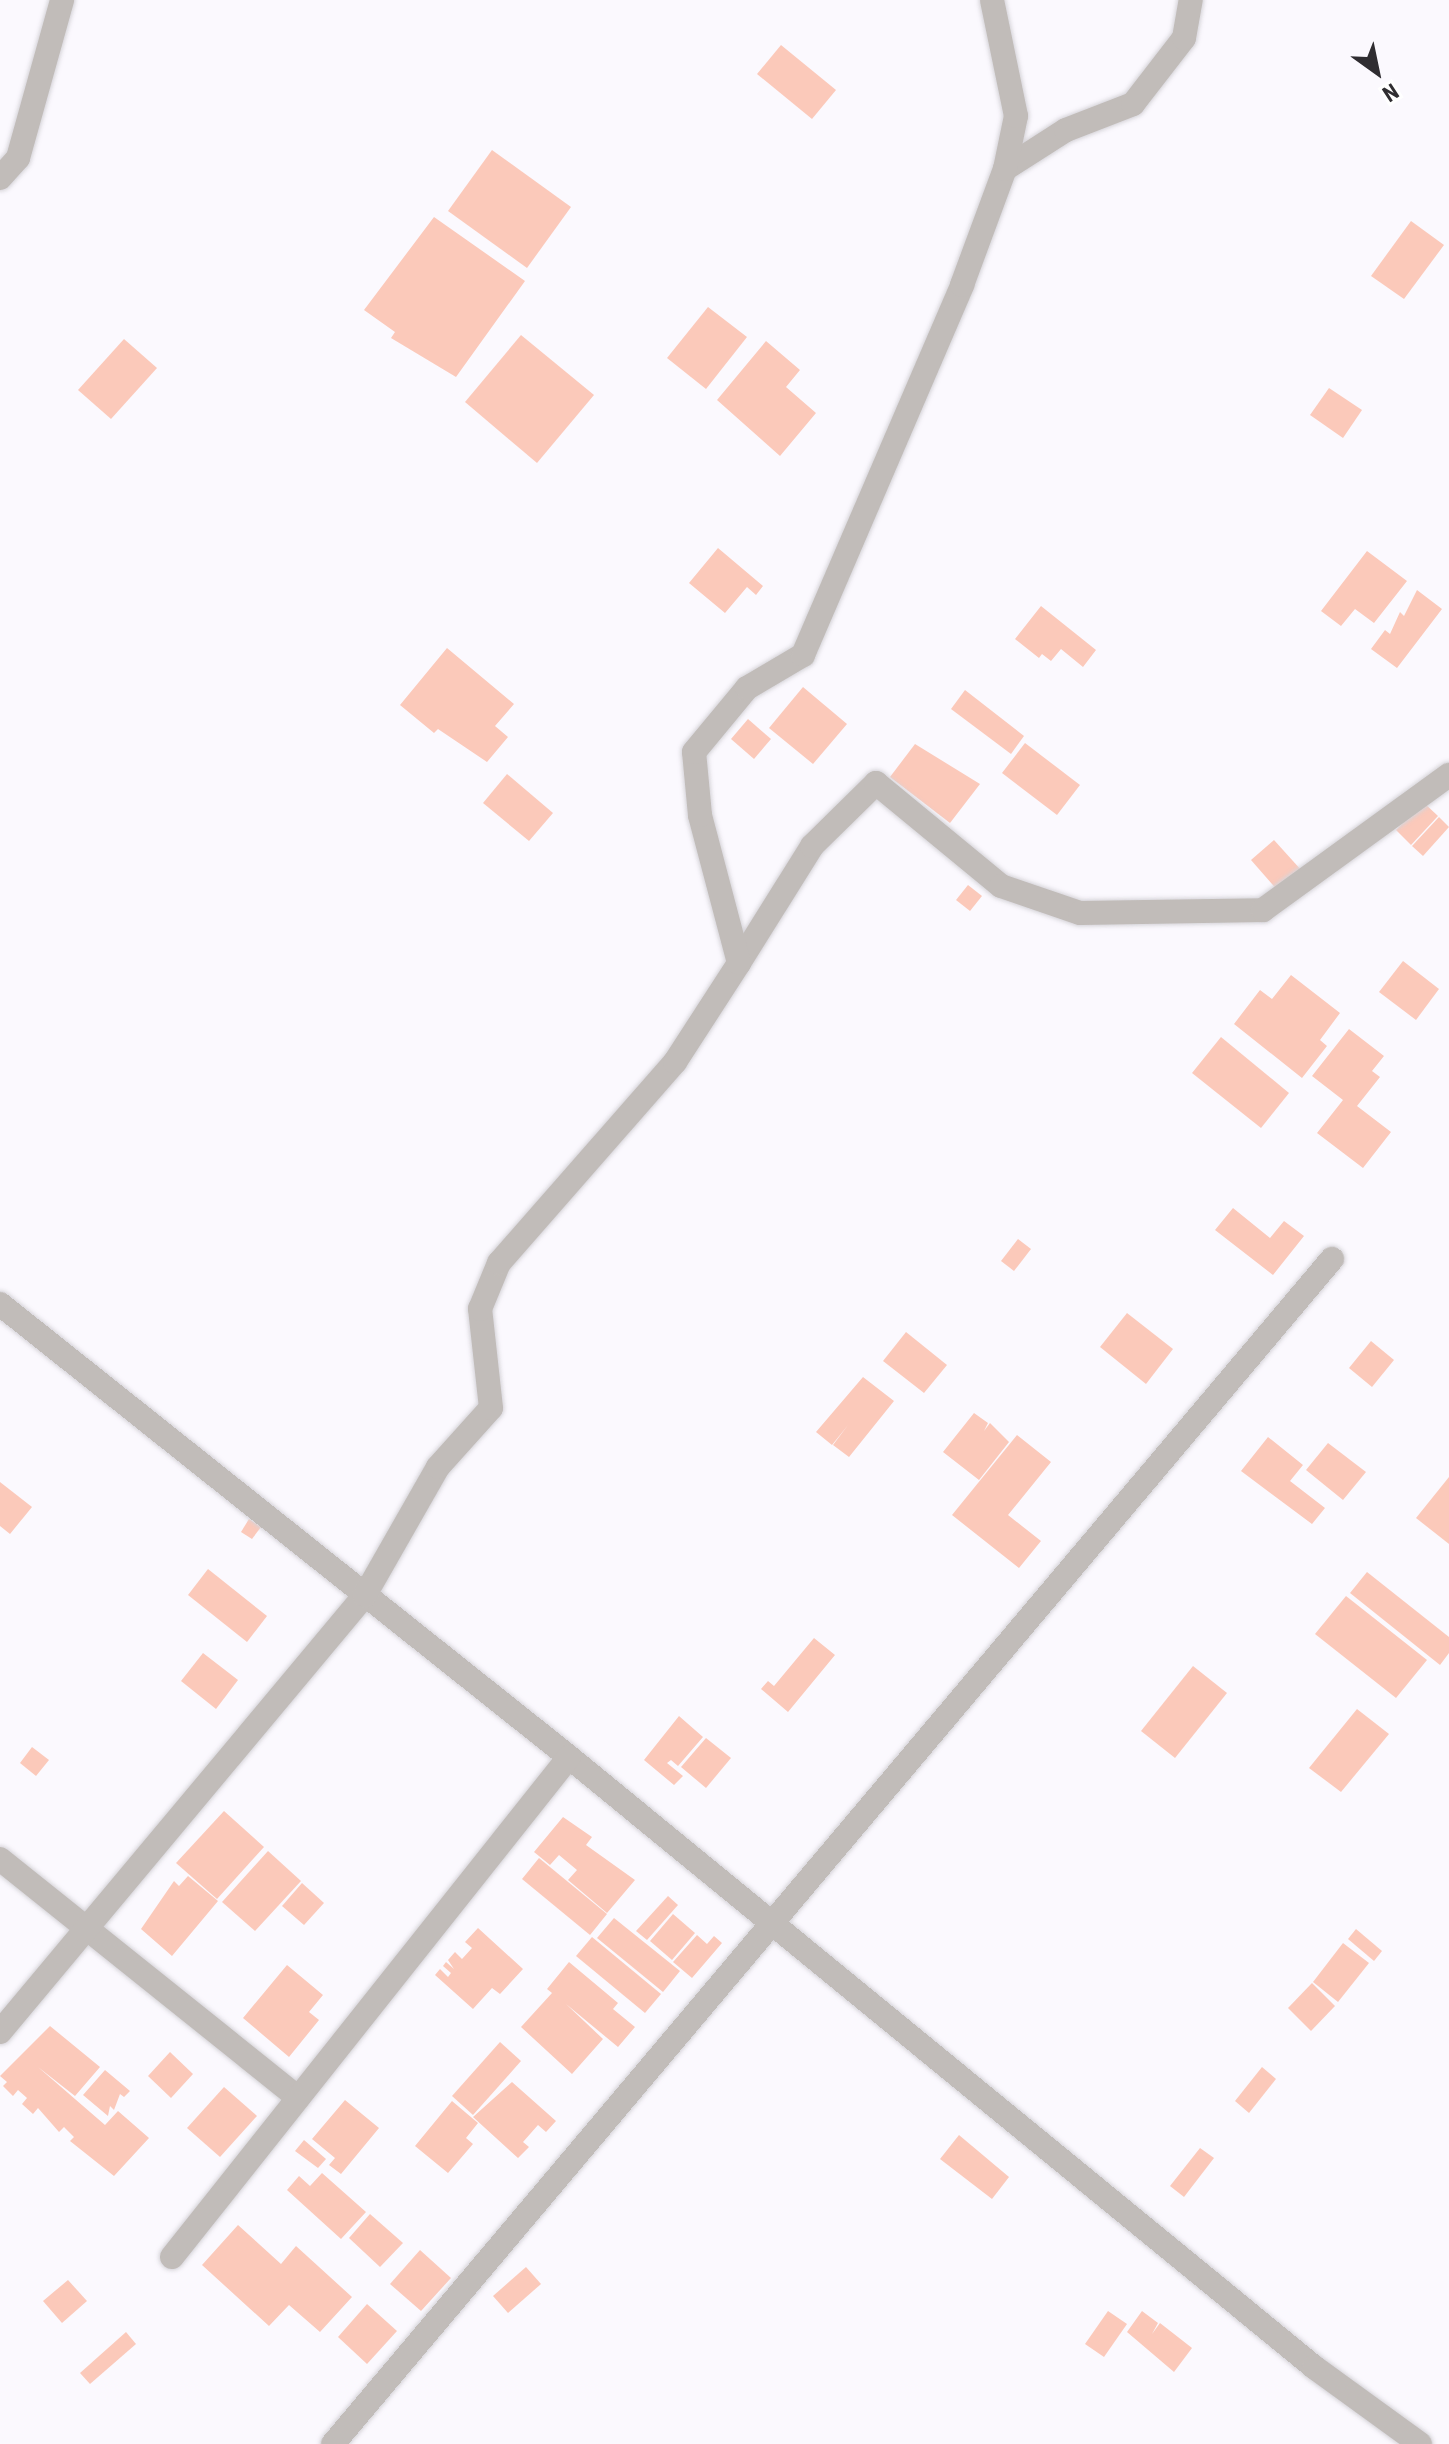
<!DOCTYPE html>
<style>
body{margin:0}
#map{position:relative;width:1449px;height:2444px;overflow:hidden;background:#fbf9fe;font-family:"Roboto Condensed",sans-serif}
div>[style]{position:absolute}
.building>*{inset:0;background:#fbc9ba}
.roads{filter:drop-shadow(0 0 2px #d6d4d9) drop-shadow(0 0 2px #d6d4d9)}
.minor>*{height:24px;margin:-12px;padding:0 12px;transform-origin:12px;border-radius:12px;background:#c1bcb9}
span{translate:-50% -50%;white-space:nowrap;text-align:center;line-height:1.15;-webkit-text-stroke:8px #fff;paint-order:stroke}
.north{position:absolute;left:1337px;top:32px;width:80px;height:80px;-webkit-text-stroke:6px #fff;paint-order:stroke;rotate:147deg;font-size:22px;font-weight:700;line-height:32px;text-align:center;color:#2f2d31}
.north::after{content:'';display:block;margin:auto;width:28px;height:36px;background:#2f2d31;clip-path:polygon(50% 0,100% 100%,50% 72%,0 100%)}
</style>
<div id="map">
<div class="building">
<div style="clip-path:polygon(781px 45px,836px 90px,812px 119px,757px 74px)"></div>
<div style="clip-path:polygon(492px 150px,571px 207px,527px 268px,448px 211px)"></div>
<div style="clip-path:polygon(434px 217px,525px 281px,456px 377px,391px 338px,395px 332px,364px 310px)"></div>
<div style="clip-path:polygon(1411px 221px,1444px 245px,1404px 299px,1371px 276px)"></div>
<div style="clip-path:polygon(708px 307px,747px 337px,706px 389px,667px 358px)"></div>
<div style="clip-path:polygon(521px 335px,594px 395px,537px 463px,465px 402px)"></div>
<div style="clip-path:polygon(124px 339px,157px 368px,111px 419px,78px 390px)"></div>
<div style="clip-path:polygon(766px 341px,800px 370px,786px 387px,816px 413px,780px 456px,717px 400px)"></div>
<div style="clip-path:polygon(1329px 388px,1362px 410px,1343px 438px,1310px 415px)"></div>
<div style="clip-path:polygon(718px 548px,763px 586px,756px 595px,747px 587px,725px 613px,689px 583px)"></div>
<div style="clip-path:polygon(1367px 551px,1407px 581px,1374px 623px,1355px 609px,1341px 626px,1321px 611px)"></div>
<div style="clip-path:polygon(1417px 590px,1442px 609px,1397px 668px,1371px 649px,1385px 630px,1390px 634px,1400px 612px,1404px 616px)"></div>
<div style="clip-path:polygon(1041px 606px,1096px 650px,1083px 667px,1061px 649px,1051px 661px,1042px 654px,1039px 658px,1015px 639px)"></div>
<div style="clip-path:polygon(447px 648px,514px 704px,495px 726px,508px 737px,487px 762px,438px 729px,434px 733px,400px 705px)"></div>
<div style="clip-path:polygon(803px 687px,847px 724px,813px 764px,769px 728px)"></div>
<div style="clip-path:polygon(965px 690px,1024px 736px,1011px 754px,951px 709px)"></div>
<div style="clip-path:polygon(748px 719px,771px 739px,754px 759px,731px 739px)"></div>
<div style="clip-path:polygon(1025px 743px,1080px 785px,1057px 815px,1002px 773px)"></div>
<div style="clip-path:polygon(915px 744px,980px 784px,950px 823px,890px 777px)"></div>
<div style="clip-path:polygon(507px 774px,553px 813px,529px 841px,483px 803px)"></div>
<div style="clip-path:polygon(1423px 802px,1438px 816px,1411px 845px,1396px 830px)"></div>
<div style="clip-path:polygon(1439px 817px,1449px 827px,1423px 856px,1412px 846px)"></div>
<div style="clip-path:polygon(1274px 840px,1302px 871px,1279px 892px,1251px 860px)"></div>
<div style="clip-path:polygon(968px 885px,982px 896px,970px 911px,956px 900px)"></div>
<div style="clip-path:polygon(1403px 961px,1439px 989px,1416px 1020px,1379px 992px)"></div>
<div style="clip-path:polygon(1291px 975px,1340px 1013px,1320px 1040px,1327px 1046px,1302px 1078px,1234px 1024px,1260px 990px,1272px 999px)"></div>
<div style="clip-path:polygon(1349px 1029px,1384px 1056px,1372px 1071px,1380px 1077px,1357px 1106px,1391px 1132px,1363px 1168px,1317px 1133px,1343px 1100px,1312px 1076px)"></div>
<div style="clip-path:polygon(1221px 1037px,1289px 1093px,1261px 1128px,1192px 1073px)"></div>
<div style="clip-path:polygon(1233px 1208px,1270px 1238px,1284px 1221px,1304px 1236px,1273px 1275px,1215px 1230px)"></div>
<div style="clip-path:polygon(1018px 1239px,1031px 1249px,1014px 1271px,1001px 1261px)"></div>
<div style="clip-path:polygon(1127px 1313px,1173px 1349px,1146px 1384px,1100px 1347px)"></div>
<div style="clip-path:polygon(906px 1332px,947px 1365px,924px 1393px,883px 1361px)"></div>
<div style="clip-path:polygon(1371px 1341px,1394px 1360px,1372px 1387px,1349px 1368px)"></div>
<div style="clip-path:polygon(863px 1377px,894px 1401px,849px 1457px,833px 1445px,848px 1425px,832px 1445px,816px 1432px)"></div>
<div style="clip-path:polygon(974px 1413px,988px 1423px,984px 1431px,990px 1423px,1009px 1442px,979px 1480px,943px 1452px)"></div>
<div style="clip-path:polygon(1017px 1435px,1051px 1462px,1008px 1515px,1041px 1541px,1019px 1568px,952px 1515px)"></div>
<div style="clip-path:polygon(1268px 1437px,1303px 1465px,1290px 1481px,1325px 1508px,1312px 1524px,1241px 1471px)"></div>
<div style="clip-path:polygon(1328px 1443px,1366px 1472px,1343px 1500px,1306px 1470px)"></div>
<div style="clip-path:polygon(1449px 1477px,1449px 1544px,1416px 1518px)"></div>
<div style="clip-path:polygon(0 1482px,32px 1507px,10px 1534px,0 1526px)"></div>
<div style="clip-path:polygon(249px 1519px,261px 1527px,252px 1539px,241px 1532px)"></div>
<div style="clip-path:polygon(208px 1569px,267px 1616px,247px 1642px,188px 1595px)"></div>
<div style="clip-path:polygon(1367px 1572px,1449px 1637px,1449px 1653px,1440px 1665px,1350px 1593px)"></div>
<div style="clip-path:polygon(1346px 1596px,1427px 1660px,1396px 1698px,1315px 1634px)"></div>
<div style="clip-path:polygon(814px 1638px,835px 1655px,788px 1712px,761px 1689px,768px 1681px,774px 1686px)"></div>
<div style="clip-path:polygon(203px 1653px,238px 1680px,216px 1709px,181px 1681px)"></div>
<div style="clip-path:polygon(1193px 1666px,1227px 1693px,1175px 1758px,1141px 1731px)"></div>
<div style="clip-path:polygon(1357px 1709px,1389px 1734px,1341px 1792px,1309px 1768px)"></div>
<div style="clip-path:polygon(679px 1716px,703px 1737px,678px 1766px,671px 1760px,667px 1763px,683px 1776px,674px 1785px,644px 1760px)"></div>
<div style="clip-path:polygon(706px 1738px,731px 1758px,706px 1788px,681px 1767px)"></div>
<div style="clip-path:polygon(32px 1747px,49px 1760px,36px 1776px,20px 1763px)"></div>
<div style="clip-path:polygon(224px 1811px,264px 1847px,217px 1899px,176px 1863px)"></div>
<div style="clip-path:polygon(563px 1817px,592px 1837px,586px 1845px,635px 1880px,607px 1913px,568px 1880px,577px 1870px,559px 1855px,550px 1865px,534px 1852px)"></div>
<div style="clip-path:polygon(268px 1851px,301px 1881px,255px 1931px,222px 1902px)"></div>
<div style="clip-path:polygon(539px 1858px,607px 1914px,590px 1935px,522px 1879px)"></div>
<div style="clip-path:polygon(188px 1876px,218px 1901px,172px 1956px,141px 1929px,174px 1881px,179px 1886px)"></div>
<div style="clip-path:polygon(302px 1883px,324px 1903px,304px 1925px,282px 1906px)"></div>
<div style="clip-path:polygon(668px 1896px,678px 1905px,647px 1940px,636px 1931px)"></div>
<div style="clip-path:polygon(673px 1914px,695px 1933px,672px 1960px,650px 1941px)"></div>
<div style="clip-path:polygon(614px 1918px,680px 1971px,663px 1992px,597px 1938px)"></div>
<div style="clip-path:polygon(478px 1928px,523px 1969px,500px 1994px,492px 1988px,473px 2009px,435px 1975px,440px 1969px,448px 1977px,451px 1973px,443px 1966px,446px 1962px,454px 1969px,448px 1960px,455px 1952px,462px 1959px,472px 1948px,465px 1942px)"></div>
<div style="clip-path:polygon(1356px 1929px,1382px 1951px,1374px 1961px,1348px 1939px)"></div>
<div style="clip-path:polygon(697px 1935px,707px 1944px,714px 1936px,722px 1943px,692px 1978px,673px 1962px)"></div>
<div style="clip-path:polygon(592px 1937px,661px 1994px,645px 2013px,576px 1956px)"></div>
<div style="clip-path:polygon(1343px 1943px,1369px 1963px,1338px 2002px,1313px 1982px)"></div>
<div style="clip-path:polygon(569px 1962px,618px 2003px,613px 2009px,635px 2027px,618px 2047px,566px 2004px,603px 2039px,572px 2074px,521px 2027px,552px 1993px,547px 1989px)"></div>
<div style="clip-path:polygon(287px 1965px,323px 1995px,309px 2012px,319px 2020px,289px 2057px,243px 2018px)"></div>
<div style="clip-path:polygon(1312px 1983px,1335px 2006px,1311px 2031px,1288px 2008px)"></div>
<div style="clip-path:polygon(50px 2026px,100px 2067px,75px 2096px,38px 2067px,105px 2125px,118px 2111px,149px 2138px,114px 2176px,70px 2141px,74px 2137px,64px 2127px,59px 2132px,38px 2108px,33px 2114px,22px 2104px,27px 2098px,18px 2090px,13px 2096px,3px 2086px,7px 2082px,0 2076px)"></div>
<div style="clip-path:polygon(500px 2042px,521px 2061px,473px 2115px,452px 2096px)"></div>
<div style="clip-path:polygon(170px 2052px,193px 2074px,171px 2098px,148px 2076px)"></div>
<div style="clip-path:polygon(1262px 2067px,1276px 2079px,1249px 2113px,1235px 2101px)"></div>
<div style="clip-path:polygon(105px 2070px,130px 2091px,124px 2097px,120px 2094px,114px 2110px,110px 2106px,108px 2116px,83px 2095px)"></div>
<div style="clip-path:polygon(512px 2082px,556px 2121px,546px 2132px,538px 2125px,523px 2142px,529px 2147px,518px 2158px,473px 2117px)"></div>
<div style="clip-path:polygon(224px 2087px,257px 2116px,220px 2157px,187px 2128px)"></div>
<div style="clip-path:polygon(345px 2100px,379px 2128px,341px 2174px,329px 2165px,335px 2158px,312px 2139px)"></div>
<div style="clip-path:polygon(452px 2101px,478px 2123px,466px 2138px,473px 2144px,448px 2173px,415px 2146px)"></div>
<div style="clip-path:polygon(959px 2135px,1009px 2177px,992px 2199px,940px 2159px)"></div>
<div style="clip-path:polygon(304px 2140px,326px 2159px,318px 2168px,295px 2151px)"></div>
<div style="clip-path:polygon(1200px 2148px,1214px 2158px,1184px 2197px,1170px 2186px)"></div>
<div style="clip-path:polygon(322px 2173px,366px 2212px,341px 2239px,287px 2190px,299px 2176px,310px 2186px)"></div>
<div style="clip-path:polygon(370px 2214px,403px 2243px,380px 2267px,349px 2238px)"></div>
<div style="clip-path:polygon(238px 2225px,281px 2264px,296px 2246px,352px 2297px,320px 2332px,289px 2305px,269px 2326px,202px 2265px)"></div>
<div style="clip-path:polygon(420px 2250px,451px 2278px,421px 2311px,390px 2284px)"></div>
<div style="clip-path:polygon(526px 2267px,541px 2284px,508px 2313px,493px 2296px)"></div>
<div style="clip-path:polygon(68px 2280px,87px 2301px,62px 2323px,43px 2301px)"></div>
<div style="clip-path:polygon(367px 2304px,397px 2331px,367px 2364px,338px 2337px)"></div>
<div style="clip-path:polygon(1108px 2311px,1127px 2324px,1104px 2357px,1085px 2344px)"></div>
<div style="clip-path:polygon(1142px 2311px,1158px 2323px,1152px 2334px,1160px 2323px,1192px 2348px,1174px 2372px,1127px 2332px)"></div>
<div style="clip-path:polygon(126px 2332px,136px 2344px,90px 2384px,80px 2373px)"></div>
</div>
<div class="roads">
<div class="minor">
<div style="left:1005px;top:169px;width:72px;rotate:-32.6deg"></div>
<div style="left:1066px;top:130px;width:72px;rotate:-21.2deg"></div>
<div style="left:1133px;top:104px;width:83px;rotate:-52.3deg"></div>
<div style="left:1184px;top:38px;width:39px;rotate:-80deg"></div>
<div style="left:0;top:178px;width:27px;rotate:-48deg"></div>
<div style="left:18px;top:158px;width:164px;rotate:-74.4deg"></div>
<div style="left:739px;top:963px;width:138px;rotate:-58deg"></div>
<div style="left:812px;top:846px;width:90px;rotate:-44.5deg"></div>
<div style="left:876px;top:783px;width:162px;rotate:39.5deg"></div>
<div style="left:1001px;top:886px;width:83px;rotate:18.9deg"></div>
<div style="left:1080px;top:913px;width:183px;rotate:-0.9deg"></div>
<div style="left:1263px;top:910px;width:230px;rotate:-36deg"></div>
<div style="left:0;top:1304px;width:727px;rotate:38.52deg"></div>
<div style="left:569px;top:1757px;width:963px;rotate:39.31deg"></div>
<div style="left:1314px;top:2367px;width:131px;rotate:36deg"></div>
<div style="left:0;top:1859px;width:382px;rotate:38.7deg"></div>
<div style="left:0;top:2032px;width:569px;rotate:-50.13deg"></div>
<div style="left:365px;top:1595px;width:147px;rotate:-60.3deg"></div>
<div style="left:438px;top:1467px;width:79px;rotate:-48.1deg"></div>
<div style="left:491px;top:1408px;width:100px;rotate:-96.3deg"></div>
<div style="left:480px;top:1309px;width:50px;rotate:-67.6deg"></div>
<div style="left:499px;top:1263px;width:267px;rotate:-48.8deg"></div>
<div style="left:675px;top:1062px;width:118px;rotate:-57.1deg"></div>
<div style="left:739px;top:963px;width:153px;rotate:-104.8deg"></div>
<div style="left:700px;top:815px;width:63px;rotate:-95.4deg"></div>
<div style="left:694px;top:752px;width:83px;rotate:-50.4deg"></div>
<div style="left:747px;top:688px;width:65px;rotate:-30.5deg"></div>
<div style="left:803px;top:655px;width:403px;rotate:-66.7deg"></div>
<div style="left:962px;top:285px;width:124px;rotate:-69.7deg"></div>
<div style="left:1005px;top:169px;width:54px;rotate:-78.3deg"></div>
<div style="left:1016px;top:116px;width:118px;rotate:-101.7deg"></div>
<div style="left:172px;top:2257px;width:638px;rotate:-51.55deg"></div>
<div style="left:333px;top:2444px;width:1550px;rotate:-49.87deg"></div>
</div>
</div>
<div class="north">N</div>
</div>
